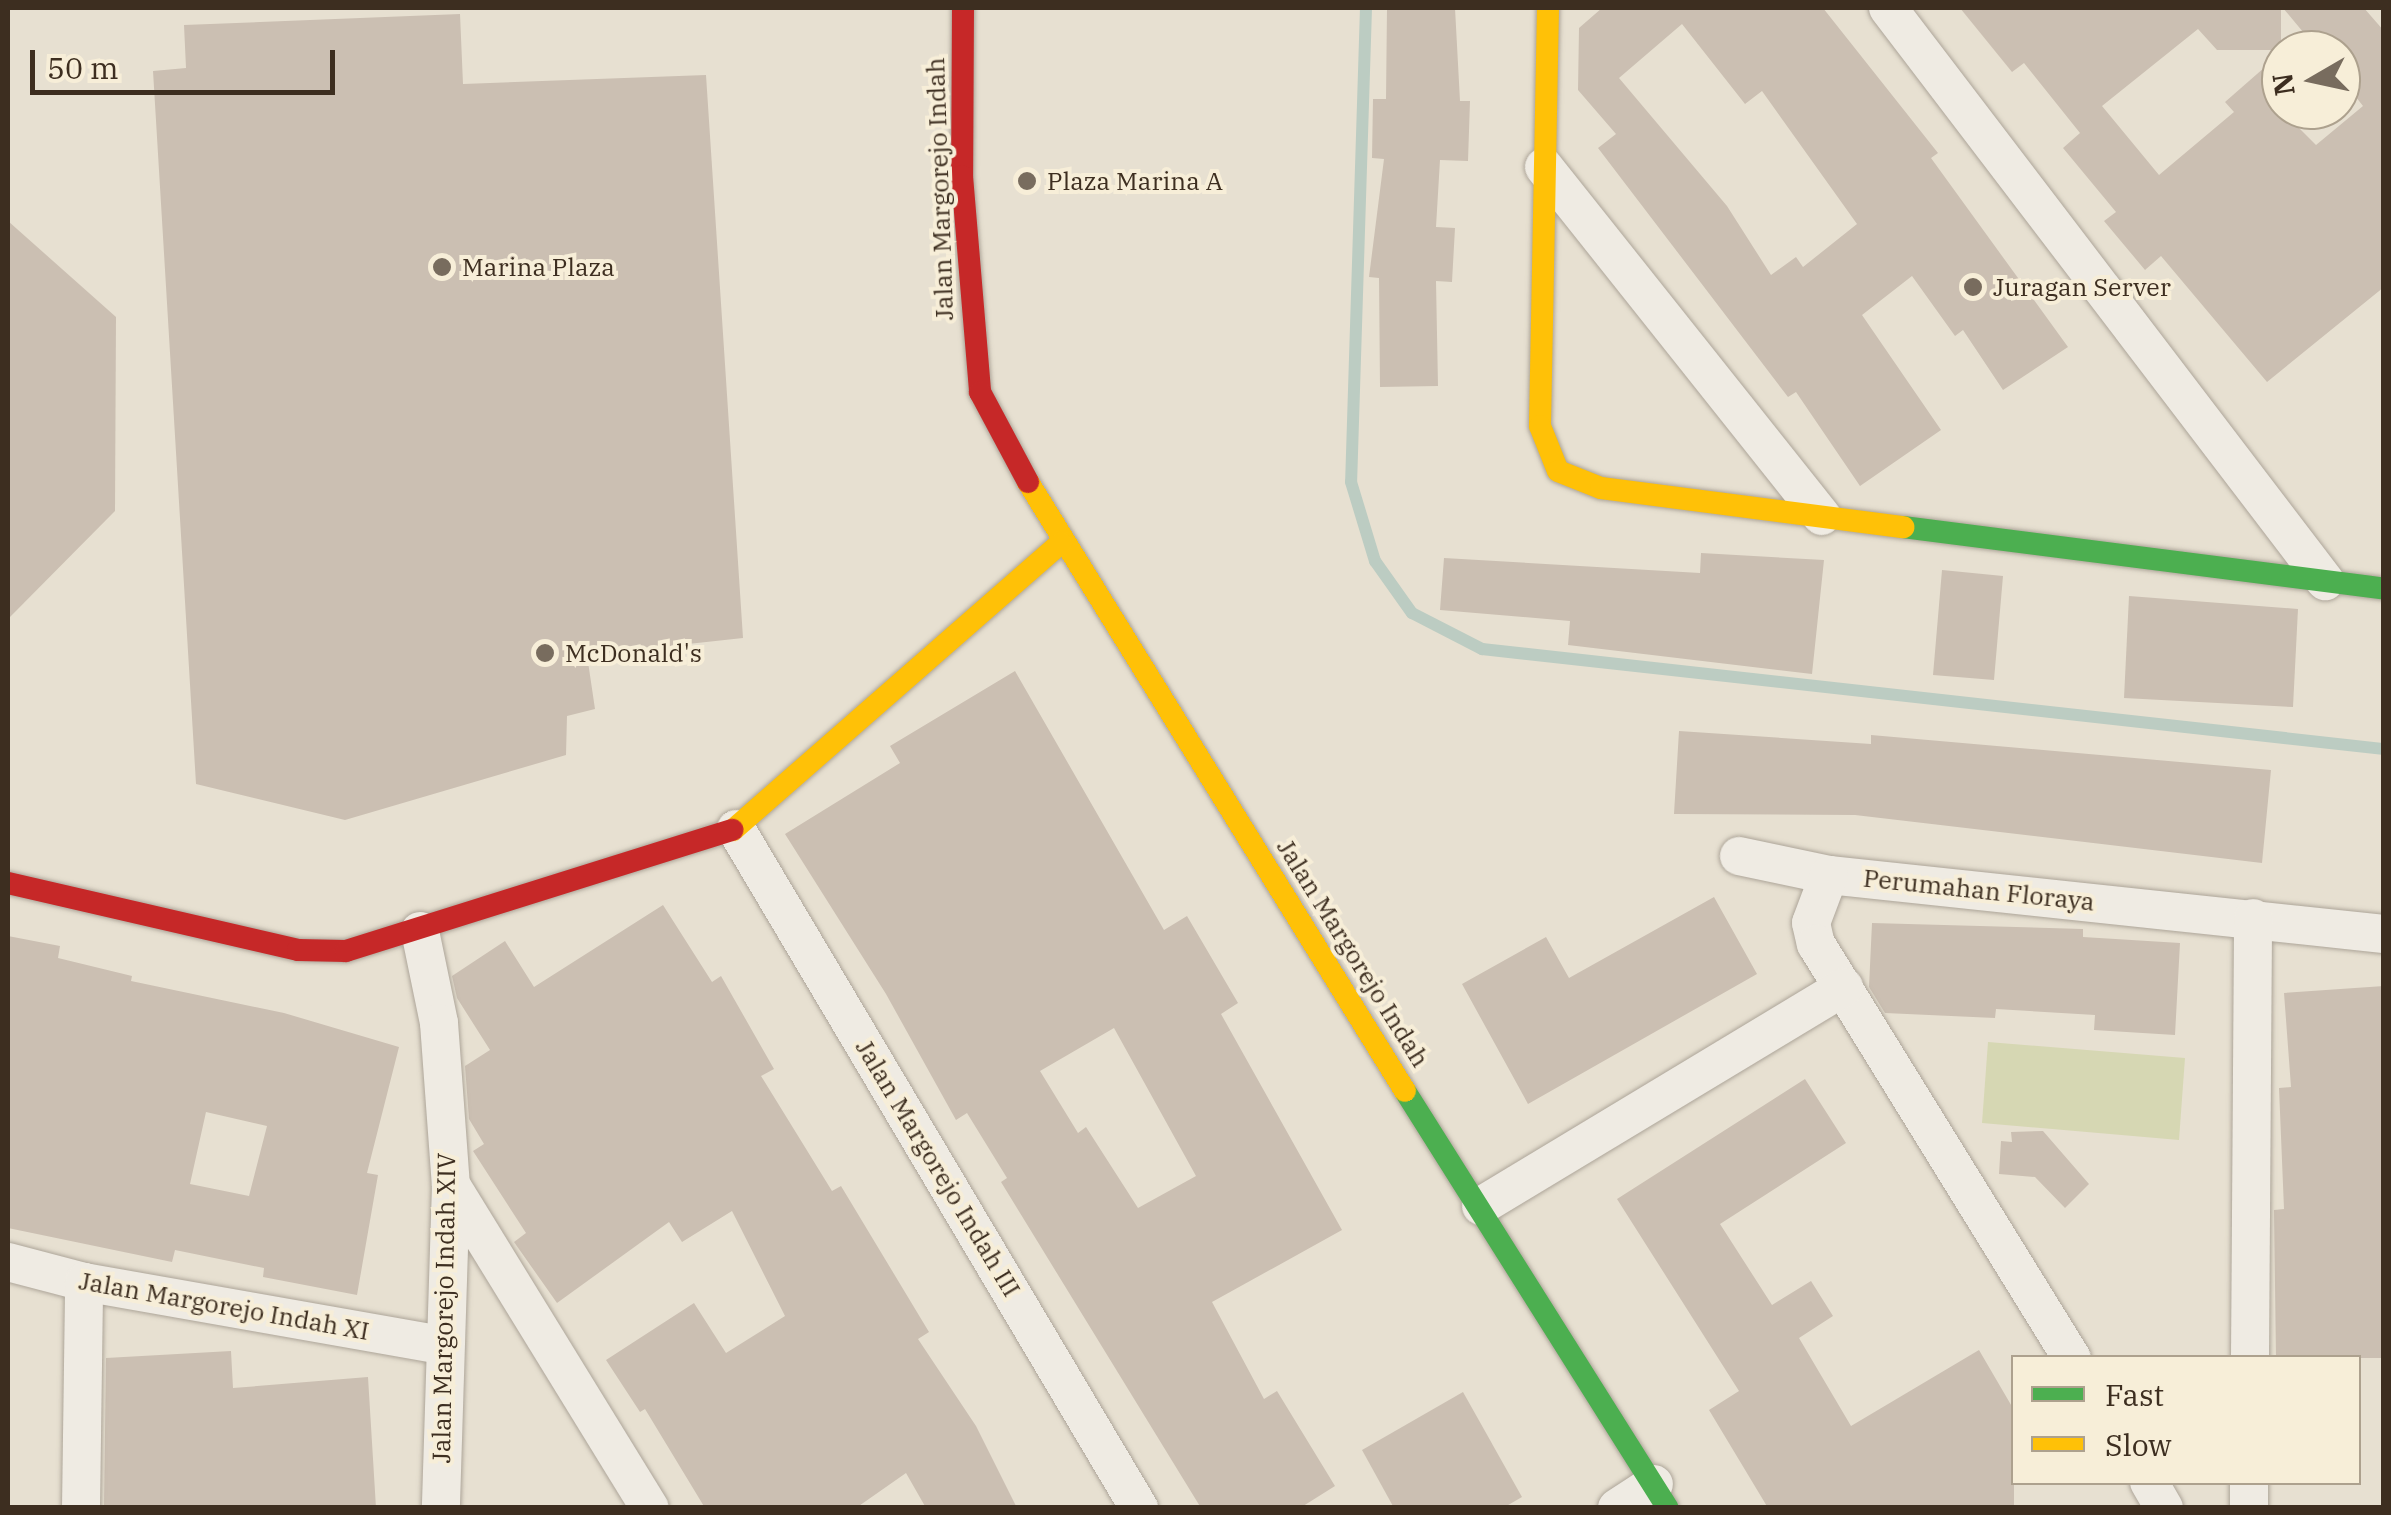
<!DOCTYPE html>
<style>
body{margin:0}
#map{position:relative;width:2391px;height:1515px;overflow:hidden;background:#e7e0d1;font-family:"IBM Plex Serif",serif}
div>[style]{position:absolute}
.green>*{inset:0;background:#d6d7b3}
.stream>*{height:12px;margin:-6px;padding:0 6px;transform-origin:6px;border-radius:6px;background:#bcccc2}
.building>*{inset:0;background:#cbbfb2}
.roads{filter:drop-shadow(0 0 2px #ada599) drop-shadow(0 0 2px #ada599)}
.street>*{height:38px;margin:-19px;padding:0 19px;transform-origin:19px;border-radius:19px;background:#efebe3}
.fast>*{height:22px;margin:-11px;padding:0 11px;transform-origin:11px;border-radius:11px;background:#4caf50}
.slow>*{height:22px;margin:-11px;padding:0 11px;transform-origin:11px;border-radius:11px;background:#ffc107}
.jam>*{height:22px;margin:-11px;padding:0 11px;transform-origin:11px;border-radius:11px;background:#c62828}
.dots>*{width:28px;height:28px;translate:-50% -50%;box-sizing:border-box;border:5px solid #f7eed8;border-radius:50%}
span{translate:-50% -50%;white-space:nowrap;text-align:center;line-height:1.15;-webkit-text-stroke:8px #f7eed8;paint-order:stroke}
.poi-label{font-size:25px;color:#3d2e20}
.left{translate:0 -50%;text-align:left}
.street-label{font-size:25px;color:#3d2e20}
.frame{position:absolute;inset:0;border:10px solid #3d2e20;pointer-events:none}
.legend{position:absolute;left:2011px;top:1355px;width:350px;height:130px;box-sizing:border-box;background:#f7eed8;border:2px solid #ada18e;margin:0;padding:12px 18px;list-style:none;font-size:30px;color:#3d2e20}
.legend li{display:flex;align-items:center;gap:20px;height:50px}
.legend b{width:50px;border:2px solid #ada18e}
.north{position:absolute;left:2261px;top:30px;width:100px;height:100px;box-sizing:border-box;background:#f7eed8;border:2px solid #ada18e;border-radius:50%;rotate:261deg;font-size:28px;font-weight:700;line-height:40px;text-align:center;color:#3d2e20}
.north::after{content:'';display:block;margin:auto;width:35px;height:45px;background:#786c5e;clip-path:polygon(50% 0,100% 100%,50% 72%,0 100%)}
.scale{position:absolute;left:30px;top:50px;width:305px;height:45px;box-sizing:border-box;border:5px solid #3d2e20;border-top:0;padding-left:12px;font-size:30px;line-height:35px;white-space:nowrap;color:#3d2e20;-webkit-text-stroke:8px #f7eed8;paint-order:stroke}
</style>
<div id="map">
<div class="green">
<div style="clip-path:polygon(1988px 1042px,2185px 1058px,2179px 1140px,1982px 1123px)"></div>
</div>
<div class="stream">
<div style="left:1366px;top:8px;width:474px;rotate:91.8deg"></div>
<div style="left:1351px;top:482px;width:83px;rotate:73.1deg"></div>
<div style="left:1375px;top:561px;width:64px;rotate:54.6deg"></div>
<div style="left:1412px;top:613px;width:79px;rotate:27.2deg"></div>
<div style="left:1482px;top:649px;width:908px;rotate:6.33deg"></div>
</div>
<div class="building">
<div style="clip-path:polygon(1387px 8px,1455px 8px,1460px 101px,1470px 101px,1468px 161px,1440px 160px,1436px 227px,1455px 228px,1452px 282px,1436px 281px,1438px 386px,1380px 387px,1379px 278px,1369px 277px,1384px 159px,1372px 158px,1373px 99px,1386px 99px)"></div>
<div style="clip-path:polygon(evenodd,1602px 8px,1823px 8px,1938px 153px,1931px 158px,2068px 347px,2003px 390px,1963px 330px,1955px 336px,1912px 276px,1862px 315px,1941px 430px,1860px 486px,1796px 392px,1788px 397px,1598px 148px,1616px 134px,1578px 90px,1579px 28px,1602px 8px,1682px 24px,1745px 104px,1762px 91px,1857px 224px,1803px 267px,1796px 257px,1771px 275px,1727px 206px,1619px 78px,1682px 24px)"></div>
<div style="clip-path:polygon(1960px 8px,2281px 8px,2281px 50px,2217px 50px,2198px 29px,2102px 106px,2159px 175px,2234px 112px,2225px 102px,2281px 53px,2281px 110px,2316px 145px,2363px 106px,2341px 78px,2341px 50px,2318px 50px,2283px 8px,2364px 8px,2384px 31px,2384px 287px,2267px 382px,2161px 256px,2145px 270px,2104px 221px,2116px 212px,2063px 148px,2080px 133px,2024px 63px,2012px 72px)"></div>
<div style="clip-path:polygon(460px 14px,463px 84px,706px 75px,743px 638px,587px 655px,595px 709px,567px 716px,566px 755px,345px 820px,196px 784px,153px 71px,186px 68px,184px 25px)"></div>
<div style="clip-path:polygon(8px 221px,116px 317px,115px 511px,8px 619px)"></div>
<div style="clip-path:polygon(1701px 553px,1824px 560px,1812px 674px,1568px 645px,1570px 621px,1440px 610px,1444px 558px,1700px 573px)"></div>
<div style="clip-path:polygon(1942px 570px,2003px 576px,1994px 680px,1933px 675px)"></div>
<div style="clip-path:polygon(2129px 596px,2298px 609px,2293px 707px,2124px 698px)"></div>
<div style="clip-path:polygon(evenodd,1015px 671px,1164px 930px,1187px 916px,1238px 1003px,1221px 1014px,1342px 1230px,1212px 1302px,1264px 1399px,1277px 1391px,1335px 1486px,1300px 1508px,1201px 1508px,1001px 1182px,1007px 1178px,967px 1113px,956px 1120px,886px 994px,785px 834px,900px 763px,890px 746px,1015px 671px,1114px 1028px,1196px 1176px,1138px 1208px,1086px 1127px,1078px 1133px,1040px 1071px,1114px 1028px)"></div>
<div style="clip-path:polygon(1679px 731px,1871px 744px,1871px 735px,2271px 770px,2262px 863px,1855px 815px,1674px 814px)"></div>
<div style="clip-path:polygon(1714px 897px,1757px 974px,1528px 1104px,1462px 984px,1546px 937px,1569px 978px)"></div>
<div style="clip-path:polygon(663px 905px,712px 982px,721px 976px,774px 1069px,761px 1076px,832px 1191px,841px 1186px,929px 1332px,918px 1339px,976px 1426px,1017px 1508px,926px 1508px,906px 1473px,856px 1508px,705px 1508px,645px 1409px,640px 1412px,606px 1360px,694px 1303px,726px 1353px,785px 1316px,732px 1211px,682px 1242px,669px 1222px,557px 1303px,514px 1242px,526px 1233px,473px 1151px,484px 1144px,469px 1119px,465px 1066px,490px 1050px,457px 998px,452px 976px,505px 941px,534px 987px)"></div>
<div style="clip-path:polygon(1872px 923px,2083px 929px,2083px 937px,2180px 943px,2175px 1035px,2094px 1030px,2095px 1015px,1996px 1009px,1995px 1018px,1885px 1013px,1869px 987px)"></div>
<div style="clip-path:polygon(evenodd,8px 936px,60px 946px,58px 958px,132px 976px,131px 981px,284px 1013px,399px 1047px,367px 1173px,378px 1175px,357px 1295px,263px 1277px,264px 1268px,175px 1250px,172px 1262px,8px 1228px,8px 936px,206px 1112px,267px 1126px,249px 1196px,190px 1184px,206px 1112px)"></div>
<div style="clip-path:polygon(2384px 986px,2384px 1358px,2276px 1358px,2274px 1210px,2284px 1209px,2279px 1088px,2291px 1087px,2284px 993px)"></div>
<div style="clip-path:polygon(1805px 1079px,1846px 1143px,1720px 1224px,1772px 1305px,1811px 1281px,1833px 1316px,1799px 1338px,1851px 1426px,1979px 1350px,2014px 1410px,2014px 1508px,1768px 1508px,1709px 1410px,1739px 1391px,1617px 1199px)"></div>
<div style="clip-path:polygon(2043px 1131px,2089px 1184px,2065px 1208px,2035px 1177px,1999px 1174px,2001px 1141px,2012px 1142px,2011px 1132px)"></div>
<div style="clip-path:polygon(231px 1351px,233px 1388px,368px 1377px,376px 1508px,104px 1508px,106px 1358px)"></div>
<div style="clip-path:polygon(1463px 1392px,1522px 1497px,1503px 1508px,1394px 1508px,1362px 1450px)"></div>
</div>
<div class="roads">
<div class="street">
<div style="left:1888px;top:8px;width:721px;rotate:52.67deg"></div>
<div style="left:1544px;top:167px;width:446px;rotate:51.5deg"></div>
<div style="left:736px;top:829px;width:790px;rotate:59.31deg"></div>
<div style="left:1739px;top:856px;width:92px;rotate:11.9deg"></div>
<div style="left:1829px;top:875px;width:558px;rotate:6.07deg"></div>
<div style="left:1829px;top:875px;width:51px;rotate:110.6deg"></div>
<div style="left:1811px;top:923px;width:22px;rotate:77deg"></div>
<div style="left:1816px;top:944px;width:487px;rotate:58.3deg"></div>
<div style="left:420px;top:931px;width:94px;rotate:78.3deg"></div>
<div style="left:439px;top:1023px;width:162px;rotate:85.8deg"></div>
<div style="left:451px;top:1185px;width:323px;rotate:91.8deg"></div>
<div style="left:451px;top:1185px;width:379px;rotate:58.4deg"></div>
<div style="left:1481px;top:1206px;width:424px;rotate:-31.1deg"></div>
<div style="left:8px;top:1262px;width:79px;rotate:14.7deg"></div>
<div style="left:84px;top:1282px;width:364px;rotate:10deg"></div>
<div style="left:2250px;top:1358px;width:440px;rotate:-89.6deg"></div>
<div style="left:2149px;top:1482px;width:30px;rotate:60deg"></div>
<div style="left:81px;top:1508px;width:226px;rotate:-89.2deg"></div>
<div style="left:1617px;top:1508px;width:44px;rotate:-33deg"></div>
<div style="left:2249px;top:1508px;width:26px;rotate:-90deg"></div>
</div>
<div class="fast">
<div style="left:1903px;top:527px;width:485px;rotate:7.3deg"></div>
<div style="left:1405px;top:1091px;width:493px;rotate:57.8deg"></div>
</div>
<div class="slow">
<div style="left:1548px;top:8px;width:418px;rotate:91.1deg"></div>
<div style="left:1540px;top:426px;width:48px;rotate:68.2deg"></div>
<div style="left:1558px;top:471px;width:46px;rotate:21.6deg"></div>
<div style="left:1601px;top:488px;width:305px;rotate:7.4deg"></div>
<div style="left:1028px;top:482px;width:716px;rotate:58.24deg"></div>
<div style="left:733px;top:830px;width:436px;rotate:-41.2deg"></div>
</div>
<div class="jam">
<div style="left:963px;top:8px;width:168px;rotate:90.3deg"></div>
<div style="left:962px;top:176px;width:217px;rotate:85.2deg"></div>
<div style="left:980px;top:392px;width:102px;rotate:61.9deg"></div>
<div style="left:8px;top:883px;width:298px;rotate:13deg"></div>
<div style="left:298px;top:950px;width:48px;rotate:1.2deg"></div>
<div style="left:346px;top:951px;width:405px;rotate:-17.4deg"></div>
</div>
</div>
<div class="dots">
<div style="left:1027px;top:181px;background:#786c5e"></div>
<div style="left:442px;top:267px;background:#786c5e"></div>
<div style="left:1973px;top:287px;background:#786c5e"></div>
<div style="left:545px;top:653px;background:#786c5e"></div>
</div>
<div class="poi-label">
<span class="left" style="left:1047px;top:181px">Plaza Marina A</span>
<span class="left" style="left:462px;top:267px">Marina Plaza</span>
<span class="left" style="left:1993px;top:287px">Juragan Server</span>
<span class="left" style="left:565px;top:653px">McDonald's</span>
</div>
<div class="street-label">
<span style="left:940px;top:189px;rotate:-92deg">Jalan Margorejo Indah</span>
<span style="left:1979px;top:890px;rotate:6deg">Perumahan Floraya</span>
<span style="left:1353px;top:953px;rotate:58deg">Jalan Margorejo Indah</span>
<span style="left:938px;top:1168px;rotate:59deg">Jalan Margorejo Indah III</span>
<span style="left:224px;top:1306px;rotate:10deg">Jalan Margorejo Indah XI</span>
<span style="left:444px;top:1308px;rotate:-89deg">Jalan Margorejo Indah XIV</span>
</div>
<div class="frame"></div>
<ul class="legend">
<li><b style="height:12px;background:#4caf50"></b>Fast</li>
<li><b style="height:12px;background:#ffc107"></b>Slow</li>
</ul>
<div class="north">N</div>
<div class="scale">50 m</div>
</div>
